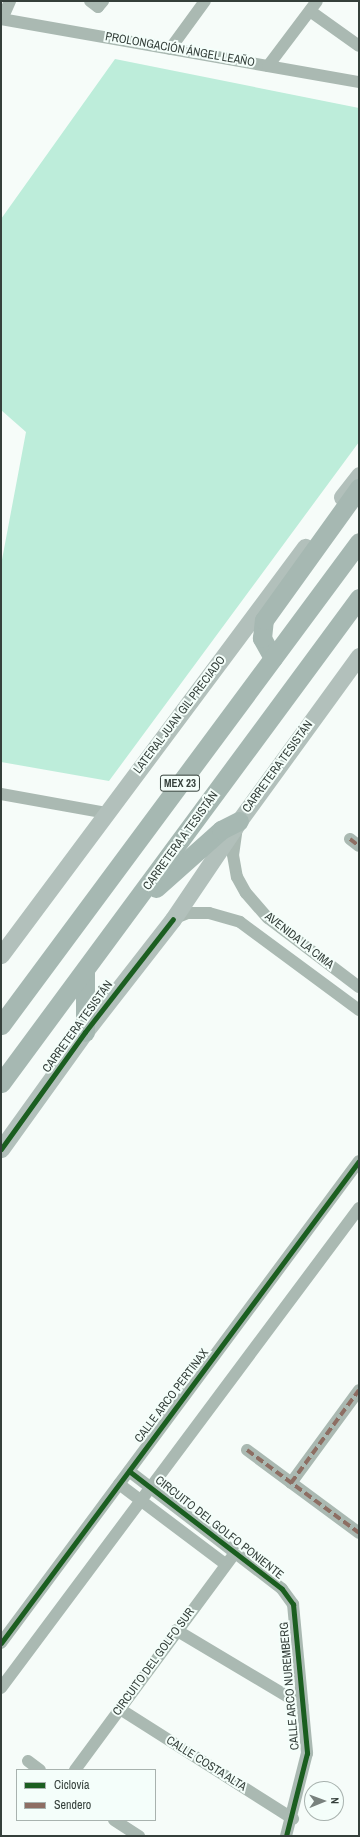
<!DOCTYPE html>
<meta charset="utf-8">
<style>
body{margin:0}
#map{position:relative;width:360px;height:1837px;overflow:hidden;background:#f6fcf9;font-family:"Archivo Narrow",sans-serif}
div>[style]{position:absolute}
.green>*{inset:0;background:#bdedda}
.street>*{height:12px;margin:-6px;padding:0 6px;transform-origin:6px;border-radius:6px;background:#aab9b2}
.secondary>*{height:17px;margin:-8.5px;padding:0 8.5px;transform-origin:8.5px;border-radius:8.5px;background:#b2c0bb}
.primary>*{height:19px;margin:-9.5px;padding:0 9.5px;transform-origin:9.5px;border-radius:9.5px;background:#a6b8b2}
.quiet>*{height:4px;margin-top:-2px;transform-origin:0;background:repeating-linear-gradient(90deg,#8d6e63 0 8px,transparent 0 12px)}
.cycleway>*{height:5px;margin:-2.5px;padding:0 2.5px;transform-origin:2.5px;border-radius:2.5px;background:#1b5e20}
span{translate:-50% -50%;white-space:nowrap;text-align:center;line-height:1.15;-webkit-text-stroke:4px #f4fefa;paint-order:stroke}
.shield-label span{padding:1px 3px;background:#f4fefa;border:1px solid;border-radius:3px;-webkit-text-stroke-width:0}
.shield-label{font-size:11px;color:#35403b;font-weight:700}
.street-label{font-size:12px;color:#35403b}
.frame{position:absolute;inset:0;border:2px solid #35403b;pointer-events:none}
.legend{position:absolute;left:16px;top:1769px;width:140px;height:52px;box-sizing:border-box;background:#f4fefa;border:1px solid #a8b2ae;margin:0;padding:5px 7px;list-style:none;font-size:12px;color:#35403b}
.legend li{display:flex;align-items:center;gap:8px;height:20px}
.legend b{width:20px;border:1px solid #a8b2ae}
.north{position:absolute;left:304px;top:1781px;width:40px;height:40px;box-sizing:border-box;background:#f4fefa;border:1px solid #a8b2ae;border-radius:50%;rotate:89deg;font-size:11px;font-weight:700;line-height:16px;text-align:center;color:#35403b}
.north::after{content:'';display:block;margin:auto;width:14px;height:18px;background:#79827e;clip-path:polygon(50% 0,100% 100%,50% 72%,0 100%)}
</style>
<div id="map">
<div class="green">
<div style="clip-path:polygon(115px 59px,359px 108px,359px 442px,109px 781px,1px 762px,1px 565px,26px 432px,1px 410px,1px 219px)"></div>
</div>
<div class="street">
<div style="left:90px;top:1px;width:10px;rotate:37deg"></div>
<div style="left:98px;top:7px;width:8px;rotate:-50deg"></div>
<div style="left:310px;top:11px;width:60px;rotate:35.5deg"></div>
<div style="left:1px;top:19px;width:364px;rotate:10deg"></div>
<div style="left:2px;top:19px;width:20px;rotate:-66deg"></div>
<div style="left:170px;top:49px;width:59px;rotate:-53.9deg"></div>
<div style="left:268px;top:66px;width:81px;rotate:-53deg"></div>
<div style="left:1px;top:794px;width:108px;rotate:10.2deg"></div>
<div style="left:237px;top:827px;width:28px;rotate:98deg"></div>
<div style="left:233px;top:855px;width:22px;rotate:80deg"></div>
<div style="left:237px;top:877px;width:18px;rotate:61deg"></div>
<div style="left:246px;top:893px;width:33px;rotate:49deg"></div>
<div style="left:268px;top:918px;width:114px;rotate:37.2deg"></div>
<div style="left:350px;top:839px;width:11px;rotate:38deg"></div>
<div style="left:173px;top:919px;width:16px;rotate:-22deg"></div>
<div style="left:188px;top:913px;width:21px"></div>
<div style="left:209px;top:913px;width:32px;rotate:16deg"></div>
<div style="left:240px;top:922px;width:148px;rotate:36.5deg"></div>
<div style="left:247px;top:1450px;width:139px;rotate:36.5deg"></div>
<div style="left:129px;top:1471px;width:193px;rotate:37.6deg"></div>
<div style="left:282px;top:1589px;width:19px;rotate:54deg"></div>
<div style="left:293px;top:1604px;width:150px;rotate:84.6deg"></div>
<div style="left:307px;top:1753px;width:86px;rotate:104.2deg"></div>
<div style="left:291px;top:1483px;width:115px;rotate:-53.8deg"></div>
<div style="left:119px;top:1484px;width:133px;rotate:37deg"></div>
<div style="left:176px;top:1630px;width:147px;rotate:30.8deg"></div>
<div style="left:1px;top:1643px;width:600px;rotate:-53.4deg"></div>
<div style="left:1px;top:1688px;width:599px;rotate:-53.28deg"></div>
<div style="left:120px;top:1709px;width:205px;rotate:32.4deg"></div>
<div style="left:28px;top:1761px;width:15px;rotate:37deg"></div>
<div style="left:75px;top:1770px;width:268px;rotate:-53.6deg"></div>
<div style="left:114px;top:1820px;width:30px;rotate:33deg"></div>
</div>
<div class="secondary">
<div style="left:342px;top:497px;width:28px;rotate:-52deg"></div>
<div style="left:1px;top:955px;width:509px;rotate:-53.31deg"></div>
<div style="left:1px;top:1149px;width:144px;rotate:-54.3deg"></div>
<div style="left:85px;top:1032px;width:143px;rotate:-52.1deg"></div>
<div style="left:173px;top:919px;width:118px;rotate:-56deg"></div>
<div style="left:239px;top:821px;width:204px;rotate:-54deg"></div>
</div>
<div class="primary">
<div style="left:273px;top:658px;width:23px;rotate:-119deg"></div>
<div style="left:262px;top:638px;width:18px;rotate:-84deg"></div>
<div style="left:264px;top:620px;width:163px;rotate:-54.3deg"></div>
<div style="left:156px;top:888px;width:87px;rotate:-41.7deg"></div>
<div style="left:221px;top:830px;width:20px;rotate:-27deg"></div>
<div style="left:85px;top:971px;width:61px;rotate:90deg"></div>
<div style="left:1px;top:1025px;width:601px;rotate:-53.45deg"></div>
<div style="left:1px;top:1083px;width:603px;rotate:-53.57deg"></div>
</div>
<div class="quiet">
<div style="left:350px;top:839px;width:11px;rotate:38deg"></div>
<div style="left:247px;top:1450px;width:139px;rotate:36.5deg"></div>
<div style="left:291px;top:1483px;width:115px;rotate:-53.8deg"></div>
</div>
<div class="cycleway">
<div style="left:1px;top:1149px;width:144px;rotate:-54.3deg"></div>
<div style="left:85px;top:1032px;width:143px;rotate:-52.1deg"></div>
<div style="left:129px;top:1471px;width:193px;rotate:37.6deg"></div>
<div style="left:282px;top:1589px;width:19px;rotate:54deg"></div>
<div style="left:293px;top:1604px;width:150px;rotate:84.6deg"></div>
<div style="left:307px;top:1753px;width:86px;rotate:104.2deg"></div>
<div style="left:1px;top:1643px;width:600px;rotate:-53.4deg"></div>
</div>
<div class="shield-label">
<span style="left:180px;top:783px">MEX 23</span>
</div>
<div class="street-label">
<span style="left:180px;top:50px;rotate:10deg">PROLONGACIÓN ÁNGEL LEAÑO</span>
<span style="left:180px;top:715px;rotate:-53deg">LATERAL JUAN GIL PRECIADO</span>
<span style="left:278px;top:767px;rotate:-54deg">CARRETERA TESISTÁN</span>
<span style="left:181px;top:841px;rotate:-54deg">CARRETERA A TESISTÁN</span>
<span style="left:299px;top:941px;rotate:38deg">AVENIDA LA CIMA</span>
<span style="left:78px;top:1027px;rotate:-54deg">CARRETERA TESISTÁN</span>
<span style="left:172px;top:1396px;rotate:-53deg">CALLE ARCO PERTINAX</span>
<span style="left:219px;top:1528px;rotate:38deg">CIRCUITO DEL GOLFO PONIENTE</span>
<span style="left:154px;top:1662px;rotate:-54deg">CIRCUITO DEL GOLFO SUR</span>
<span style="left:290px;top:1686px;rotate:-95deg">CALLE ARCO NUREMBERG</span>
<span style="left:206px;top:1764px;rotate:32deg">CALLE COSTA ALTA</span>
</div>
<div class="frame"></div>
<ul class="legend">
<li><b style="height:5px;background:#1b5e20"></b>Ciclovía</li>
<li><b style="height:5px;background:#8d6e63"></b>Sendero</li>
</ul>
<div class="north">N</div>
</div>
